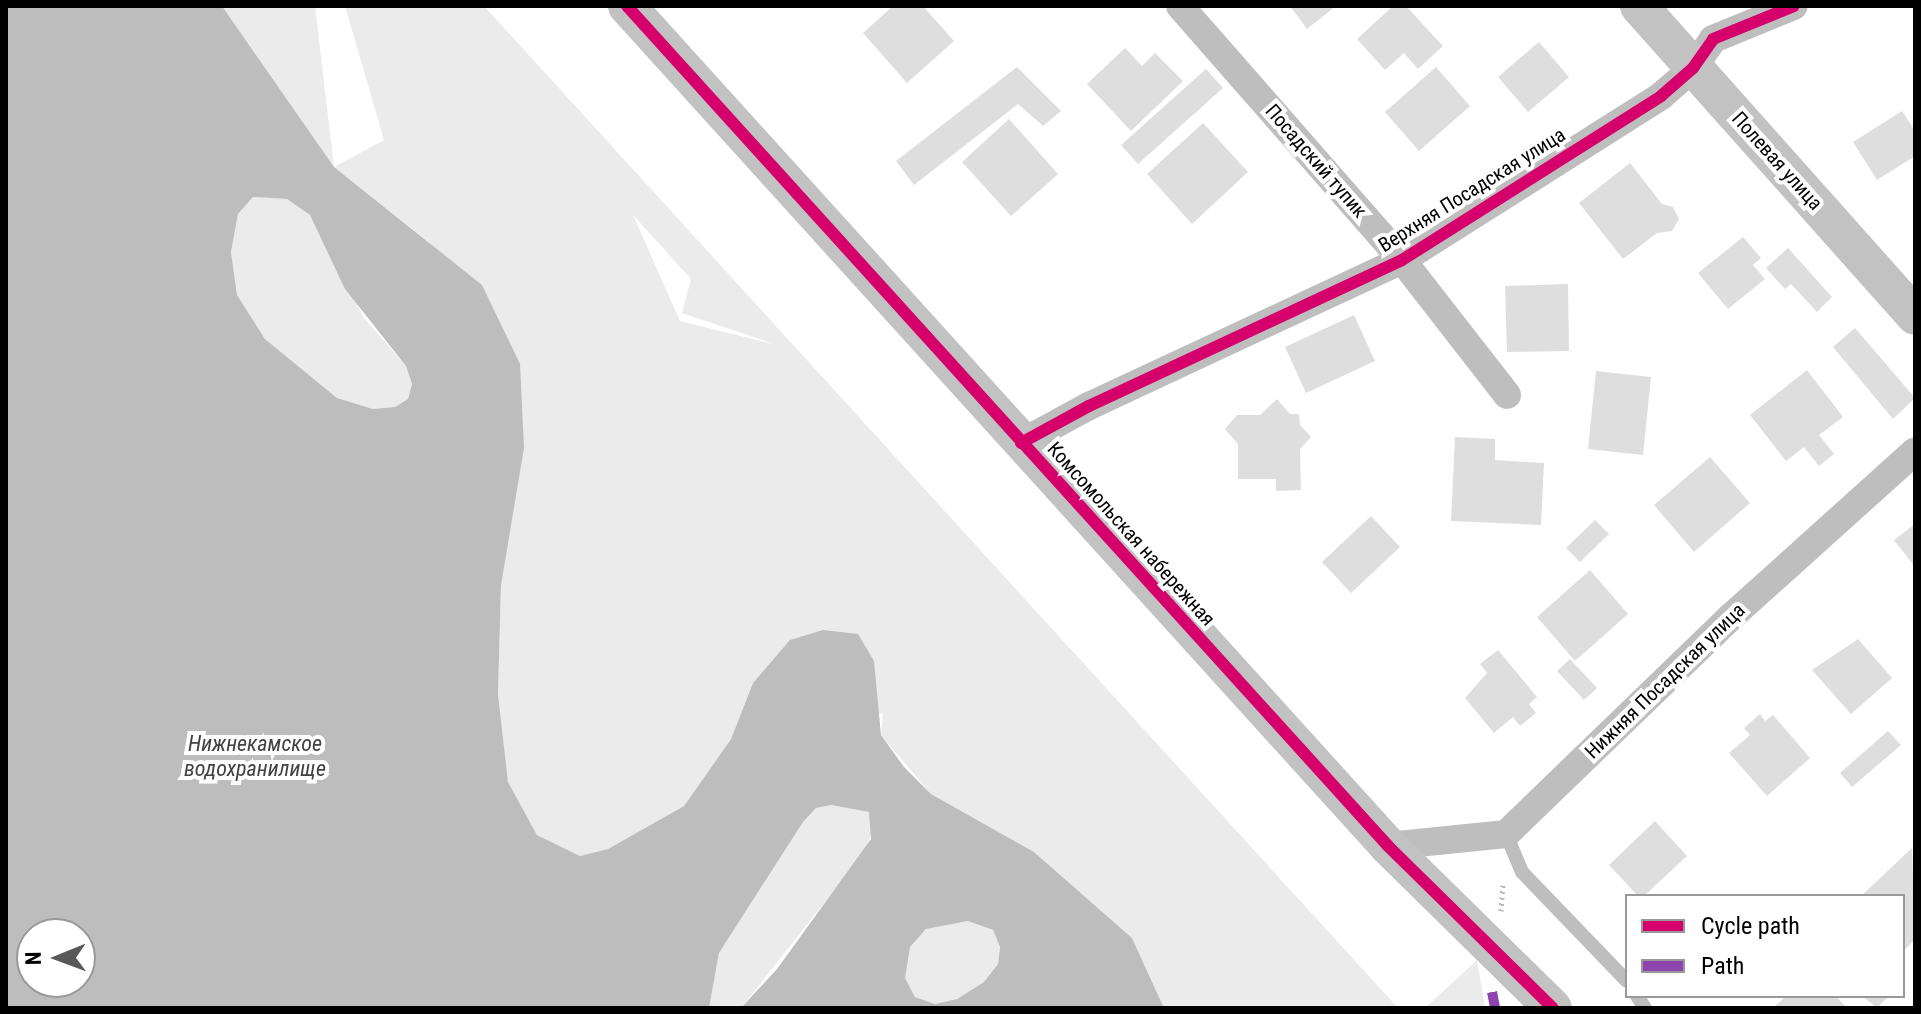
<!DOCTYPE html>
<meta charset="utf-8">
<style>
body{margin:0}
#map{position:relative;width:1921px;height:1014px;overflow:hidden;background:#fff;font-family:"Roboto Condensed",sans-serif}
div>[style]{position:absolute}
.green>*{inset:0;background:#ebebeb}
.water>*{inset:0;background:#bdbdbd}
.building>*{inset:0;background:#dedede}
.path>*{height:5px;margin-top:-2.5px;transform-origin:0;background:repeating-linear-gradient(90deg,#b9b9b9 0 2px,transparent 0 6px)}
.lane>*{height:14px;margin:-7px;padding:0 7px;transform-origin:7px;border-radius:7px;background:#bebebe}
.street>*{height:28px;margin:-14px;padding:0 14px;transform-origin:14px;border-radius:14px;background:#bebebe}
.secondary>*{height:38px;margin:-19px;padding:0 19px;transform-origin:19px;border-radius:19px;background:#c2c2c2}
.quiet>*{height:10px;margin-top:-5px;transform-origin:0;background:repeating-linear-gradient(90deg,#8e44ad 0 20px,transparent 0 30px)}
.cycleway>*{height:12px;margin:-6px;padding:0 6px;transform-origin:6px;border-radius:6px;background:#d6006c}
span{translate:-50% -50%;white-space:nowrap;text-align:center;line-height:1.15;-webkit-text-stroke:8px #fff;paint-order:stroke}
.street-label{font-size:20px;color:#000}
.water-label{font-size:22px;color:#424242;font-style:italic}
.frame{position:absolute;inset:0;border:8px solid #000;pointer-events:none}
.legend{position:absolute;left:1625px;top:894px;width:280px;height:104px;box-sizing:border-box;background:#fff;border:2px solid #999;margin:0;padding:10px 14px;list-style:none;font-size:24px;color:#000}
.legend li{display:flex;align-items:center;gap:16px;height:40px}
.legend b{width:40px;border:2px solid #999}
.north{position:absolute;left:16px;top:918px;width:80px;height:80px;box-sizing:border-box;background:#fff;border:2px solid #999;border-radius:50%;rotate:269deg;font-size:22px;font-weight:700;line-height:32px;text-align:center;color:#000}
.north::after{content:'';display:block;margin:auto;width:28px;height:36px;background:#595959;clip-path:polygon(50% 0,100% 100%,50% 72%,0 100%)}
</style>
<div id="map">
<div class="green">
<div style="clip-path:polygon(evenodd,222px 6px,315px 6px,334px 167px,384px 140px,345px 6px,484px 6px,1398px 1008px,1164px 1008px,1132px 938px,1034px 852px,931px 794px,881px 735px,883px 714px,753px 683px,731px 739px,684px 806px,608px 849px,580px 856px,537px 835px,508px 782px,498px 694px,501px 585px,429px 242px,334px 167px,222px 6px,633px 215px,691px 279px,682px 313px,777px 345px,680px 321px,633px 215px)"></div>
<div style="clip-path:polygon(253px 197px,287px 199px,310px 215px,364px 318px,406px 366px,412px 384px,408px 399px,395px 407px,373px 409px,337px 398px,265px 339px,237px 295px,231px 252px,238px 214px)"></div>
<div style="clip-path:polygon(831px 805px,869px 812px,874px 826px,865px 851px,741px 1008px,709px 1008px,719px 953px,803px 822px,816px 808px)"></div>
<div style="clip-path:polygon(968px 921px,993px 930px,1000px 947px,998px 964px,984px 982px,957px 999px,935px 1004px,915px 997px,905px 978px,909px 947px,926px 929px)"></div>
<div style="clip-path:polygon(1477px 960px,1485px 1008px,1425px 1008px)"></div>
</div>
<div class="water">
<div style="clip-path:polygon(evenodd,6px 6px,222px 6px,334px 167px,482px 285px,520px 364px,524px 448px,501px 585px,498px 694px,508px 782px,537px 835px,580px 856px,608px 849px,684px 806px,731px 739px,753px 683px,790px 640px,823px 630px,858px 634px,874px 661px,881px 735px,904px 767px,931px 794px,1034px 852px,1132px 938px,1164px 1008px,741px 1008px,777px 969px,871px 839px,869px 812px,831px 805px,816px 808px,803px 822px,719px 953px,709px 1008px,6px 1008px,6px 6px,253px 197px,287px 199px,310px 215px,345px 289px,406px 366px,412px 384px,408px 399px,395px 407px,373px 409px,337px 398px,265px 339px,237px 295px,231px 252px,238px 214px,253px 197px,6px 6px,968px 921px,993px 930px,1000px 947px,998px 964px,984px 982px,957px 999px,935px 1004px,915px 997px,905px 978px,910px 947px,926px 929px,968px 921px,6px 6px,32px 934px,80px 934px,80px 982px,32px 982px,32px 934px)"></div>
</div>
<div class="building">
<div style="clip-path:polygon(893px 6px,923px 6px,954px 41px,907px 83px,863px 33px)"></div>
<div style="clip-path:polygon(1290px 6px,1336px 6px,1307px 29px)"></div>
<div style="clip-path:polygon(1393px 6px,1406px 6px,1443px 46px,1418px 69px,1404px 53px,1385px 70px,1357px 39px)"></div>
<div style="clip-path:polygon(1539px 42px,1569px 77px,1528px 112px,1498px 77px)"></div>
<div style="clip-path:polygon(1125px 48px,1142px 66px,1155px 53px,1183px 81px,1131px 131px,1087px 84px)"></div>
<div style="clip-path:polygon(1017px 67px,1061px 111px,1043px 126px,1018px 104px,914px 185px,896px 161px)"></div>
<div style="clip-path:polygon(1436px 67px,1470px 106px,1419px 151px,1385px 112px)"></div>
<div style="clip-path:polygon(1206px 69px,1223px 88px,1138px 164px,1121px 145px)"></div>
<div style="clip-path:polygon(1902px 111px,1915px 131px,1915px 156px,1877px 180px,1853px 142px)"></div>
<div style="clip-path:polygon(1009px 119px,1058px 174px,1011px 216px,962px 162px)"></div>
<div style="clip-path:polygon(1203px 123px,1248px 172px,1192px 224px,1147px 174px)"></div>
<div style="clip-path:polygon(1630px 163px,1662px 204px,1673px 207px,1679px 219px,1672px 231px,1657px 233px,1623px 259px,1579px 203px)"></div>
<div style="clip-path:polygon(1743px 237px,1761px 258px,1753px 265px,1765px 279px,1728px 309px,1698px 273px)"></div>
<div style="clip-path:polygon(1788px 248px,1832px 297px,1817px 312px,1791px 284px,1785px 289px,1766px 268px)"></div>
<div style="clip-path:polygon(1568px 284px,1569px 351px,1507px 352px,1505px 286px)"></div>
<div style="clip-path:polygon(1354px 315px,1375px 361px,1306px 393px,1285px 347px)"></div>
<div style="clip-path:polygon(1855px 328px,1915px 398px,1893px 419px,1833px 347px)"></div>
<div style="clip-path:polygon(1807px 370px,1843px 417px,1819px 435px,1834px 454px,1819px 466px,1804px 447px,1786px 461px,1750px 415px)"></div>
<div style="clip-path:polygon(1596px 371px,1651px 377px,1643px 455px,1588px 449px)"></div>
<div style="clip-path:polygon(1277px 399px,1290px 414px,1299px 414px,1300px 425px,1311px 437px,1300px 449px,1301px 490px,1276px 491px,1276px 479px,1238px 479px,1238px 444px,1225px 429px,1237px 415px,1260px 415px)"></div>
<div style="clip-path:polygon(1455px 437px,1495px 439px,1495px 460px,1544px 463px,1541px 525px,1451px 521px)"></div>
<div style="clip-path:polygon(1710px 457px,1750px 503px,1694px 552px,1654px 505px)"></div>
<div style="clip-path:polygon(1371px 516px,1400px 547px,1351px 593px,1322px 562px)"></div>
<div style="clip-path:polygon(1595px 520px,1609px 534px,1580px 562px,1566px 548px)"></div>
<div style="clip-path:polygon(1915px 524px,1915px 567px,1894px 540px)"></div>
<div style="clip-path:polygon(1590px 570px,1628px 614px,1575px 661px,1537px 617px)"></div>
<div style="clip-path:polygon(1858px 639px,1892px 678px,1851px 714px,1812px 670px)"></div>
<div style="clip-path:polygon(1498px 650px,1537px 697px,1529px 704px,1536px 713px,1520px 726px,1513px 717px,1494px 733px,1465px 698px,1487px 673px,1480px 664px)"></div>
<div style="clip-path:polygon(1570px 659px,1597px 688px,1584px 700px,1557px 671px)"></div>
<div style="clip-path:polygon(1760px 714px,1765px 721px,1773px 715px,1810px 758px,1767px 796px,1729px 753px,1750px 735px,1744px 728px)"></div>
<div style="clip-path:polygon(1888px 731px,1901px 745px,1852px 787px,1840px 773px)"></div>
<div style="clip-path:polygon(1655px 821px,1687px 856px,1644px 896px,1638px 896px,1609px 865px)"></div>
<div style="clip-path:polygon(1912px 848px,1915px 940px,1903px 951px,1903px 896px,1861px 896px)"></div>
<div style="clip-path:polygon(1786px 996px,1836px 996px,1847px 1008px,1773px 1008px)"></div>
<div style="clip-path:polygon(1862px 996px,1889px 996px,1877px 1008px)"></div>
</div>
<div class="path">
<div style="left:1501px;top:911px;width:26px;rotate:-86deg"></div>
</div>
<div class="lane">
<div style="left:1506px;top:834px;width:41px;rotate:67.2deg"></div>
<div style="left:1522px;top:872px;width:151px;rotate:46.1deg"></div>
<div style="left:1637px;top:996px;width:14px;rotate:56deg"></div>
</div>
<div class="street">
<div style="left:1180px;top:6px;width:337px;rotate:48.8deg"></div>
<div style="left:1402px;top:260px;width:171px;rotate:52.1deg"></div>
<div style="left:1021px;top:443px;width:77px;rotate:-28.6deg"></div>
<div style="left:1089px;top:406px;width:345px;rotate:-25deg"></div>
<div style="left:1402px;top:260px;width:307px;rotate:-32.3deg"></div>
<div style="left:1661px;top:96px;width:43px;rotate:-41.2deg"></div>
<div style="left:1693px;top:68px;width:35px;rotate:-55deg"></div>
<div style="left:1713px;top:39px;width:87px;rotate:-22.2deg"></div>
<div style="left:1388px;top:846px;width:119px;rotate:-5.8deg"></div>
<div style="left:1506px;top:834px;width:314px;rotate:-44deg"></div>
<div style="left:1732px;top:616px;width:246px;rotate:-42deg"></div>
</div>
<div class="secondary">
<div style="left:627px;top:6px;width:1133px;rotate:47.82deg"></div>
<div style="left:1388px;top:846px;width:231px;rotate:44.5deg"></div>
<div style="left:1639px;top:6px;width:415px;rotate:48.3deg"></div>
</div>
<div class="quiet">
<div style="left:1492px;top:992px;width:16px;rotate:79deg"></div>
</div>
<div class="cycleway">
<div style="left:627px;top:6px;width:1133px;rotate:47.82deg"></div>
<div style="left:1388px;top:846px;width:231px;rotate:44.5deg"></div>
<div style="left:1021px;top:443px;width:77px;rotate:-28.6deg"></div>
<div style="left:1089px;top:406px;width:345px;rotate:-25deg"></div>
<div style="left:1402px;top:260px;width:307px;rotate:-32.3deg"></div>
<div style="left:1661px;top:96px;width:43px;rotate:-41.2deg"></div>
<div style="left:1693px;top:68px;width:35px;rotate:-55deg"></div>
<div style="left:1713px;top:39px;width:87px;rotate:-22.2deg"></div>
</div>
<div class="street-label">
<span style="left:1316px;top:161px;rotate:49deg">Посадский тупик</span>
<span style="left:1777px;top:161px;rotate:48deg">Полевая улица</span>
<span style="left:1472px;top:190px;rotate:-32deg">Верхняя Посадская улица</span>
<span style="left:1131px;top:534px;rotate:48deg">Комсомольская набережная</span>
<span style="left:1665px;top:681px;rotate:-44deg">Нижняя Посадская улица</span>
</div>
<div class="water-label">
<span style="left:255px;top:756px">Нижнекамское<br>водохранилище</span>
</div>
<div class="frame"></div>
<ul class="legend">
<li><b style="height:10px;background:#d6006c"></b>Cycle path</li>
<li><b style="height:10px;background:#8e44ad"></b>Path</li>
</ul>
<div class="north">N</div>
</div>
